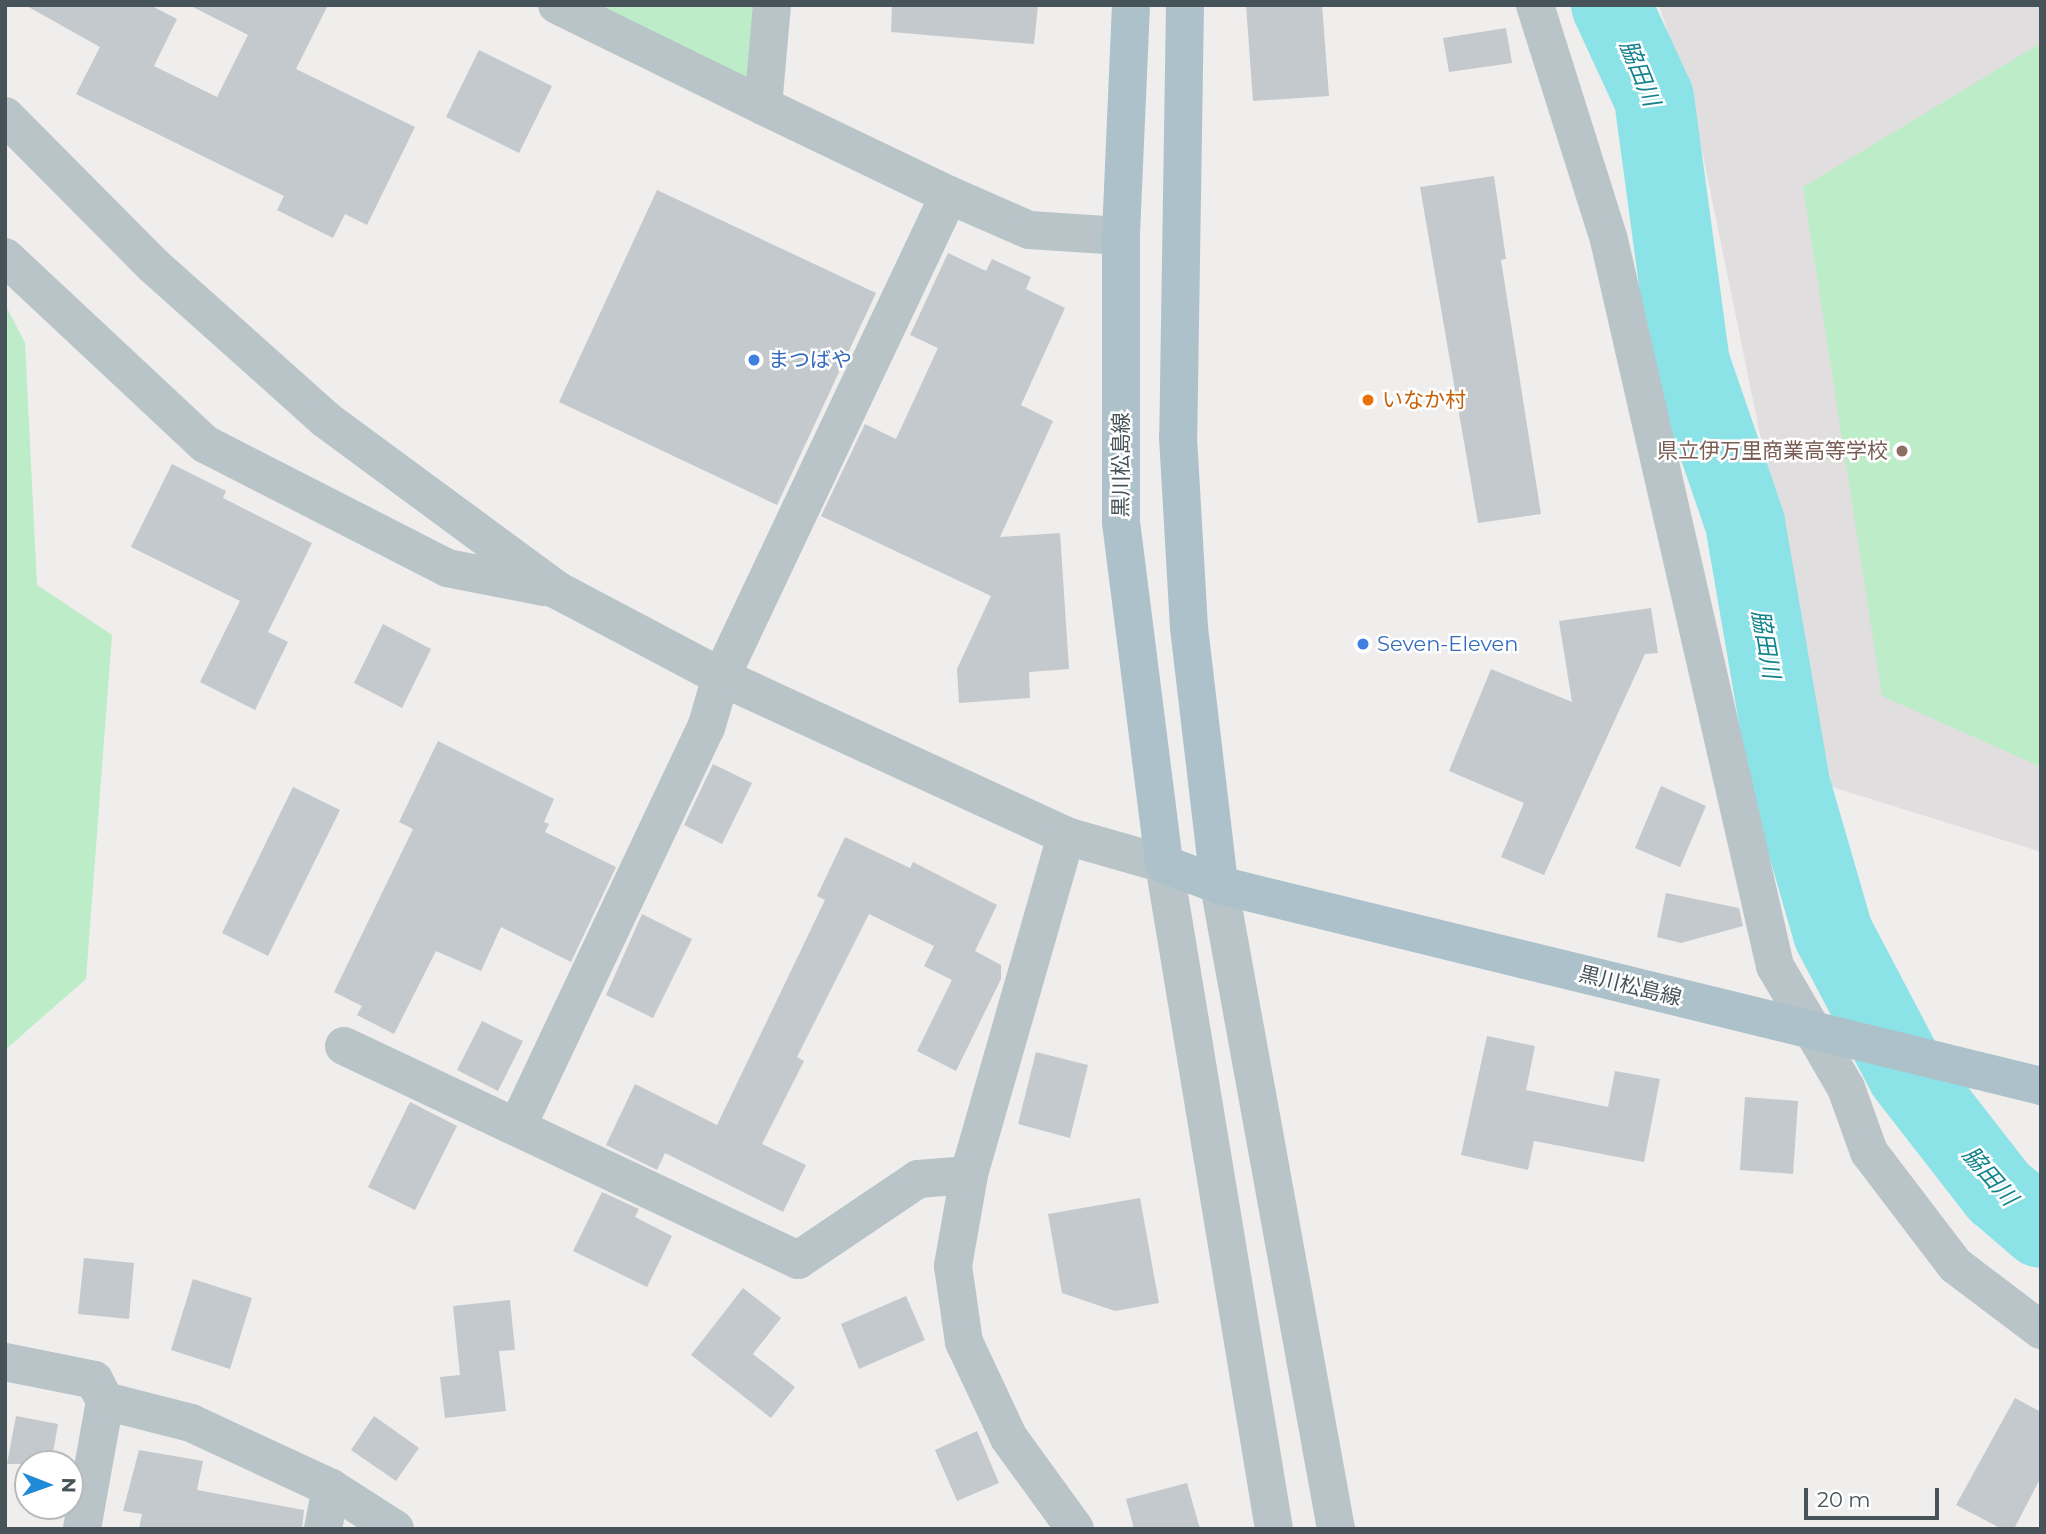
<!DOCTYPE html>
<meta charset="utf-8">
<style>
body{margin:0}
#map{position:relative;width:2046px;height:1534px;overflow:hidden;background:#f0eded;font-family:Montserrat,"Noto Sans JP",sans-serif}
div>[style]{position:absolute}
.education>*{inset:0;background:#e0dede}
.green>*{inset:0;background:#bcecc8}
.river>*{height:80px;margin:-40px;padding:0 40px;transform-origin:40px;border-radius:40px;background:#8be2e7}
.building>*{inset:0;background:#c4c9cd}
.minor>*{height:38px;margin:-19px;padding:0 19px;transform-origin:19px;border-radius:19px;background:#b9c4c9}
.major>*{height:38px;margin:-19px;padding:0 19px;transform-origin:19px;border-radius:19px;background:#adc1cb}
.dots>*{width:19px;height:19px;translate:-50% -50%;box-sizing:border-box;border:4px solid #fff;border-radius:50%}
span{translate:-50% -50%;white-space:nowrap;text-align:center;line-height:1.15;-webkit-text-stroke:5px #fff;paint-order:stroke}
.shop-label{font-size:21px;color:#366cbe}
.left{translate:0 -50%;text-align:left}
.food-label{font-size:21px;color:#c56008}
.education-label{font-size:21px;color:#785e54}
.right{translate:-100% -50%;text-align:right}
.street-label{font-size:21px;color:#465359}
.water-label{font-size:23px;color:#12838b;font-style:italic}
.frame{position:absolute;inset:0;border:7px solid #465359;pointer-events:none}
.north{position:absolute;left:14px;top:1450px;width:70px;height:70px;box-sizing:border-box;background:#fff;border:2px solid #b5babd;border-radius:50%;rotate:91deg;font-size:19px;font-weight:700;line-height:28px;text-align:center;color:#465359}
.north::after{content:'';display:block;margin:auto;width:24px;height:32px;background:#208ad6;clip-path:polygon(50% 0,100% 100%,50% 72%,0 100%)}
.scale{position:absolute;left:1804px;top:1488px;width:135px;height:32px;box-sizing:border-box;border:4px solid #465359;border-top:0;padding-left:9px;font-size:21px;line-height:24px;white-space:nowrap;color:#465359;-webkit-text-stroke:5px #fff;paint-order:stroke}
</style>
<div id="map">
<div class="education">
<div style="clip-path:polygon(1659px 5px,2041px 5px,2041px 852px,1832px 787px,1695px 116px)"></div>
</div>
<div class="green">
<div style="clip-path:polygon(595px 5px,755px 5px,748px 80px)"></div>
<div style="clip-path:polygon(2041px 43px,2041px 767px,1882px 696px,1803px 187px)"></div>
<div style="clip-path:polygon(5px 304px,25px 343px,37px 585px,112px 635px,86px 979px,5px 1050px)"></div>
</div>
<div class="river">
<div style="left:1611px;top:5px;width:102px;rotate:65.2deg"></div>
<div style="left:1654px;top:98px;width:267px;rotate:82.3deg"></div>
<div style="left:1690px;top:363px;width:169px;rotate:71deg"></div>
<div style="left:1745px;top:523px;width:265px;rotate:80.2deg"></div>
<div style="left:1790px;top:784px;width:155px;rotate:73.9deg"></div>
<div style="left:1833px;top:933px;width:159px;rotate:62.3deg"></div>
<div style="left:1907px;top:1074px;width:150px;rotate:52.1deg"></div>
<div style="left:1999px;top:1192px;width:55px;rotate:40.6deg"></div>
</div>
<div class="building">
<div style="clip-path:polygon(25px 5px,150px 5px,177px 19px,154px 66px,217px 97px,248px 35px,189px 5px,328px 5px,296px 69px,415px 127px,367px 225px,345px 214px,333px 238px,277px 210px,284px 196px,76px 94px,100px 47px)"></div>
<div style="clip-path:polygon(892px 5px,1038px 5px,1034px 44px,891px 32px)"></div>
<div style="clip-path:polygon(1246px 5px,1322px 5px,1329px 96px,1253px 101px)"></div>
<div style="clip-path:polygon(1506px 28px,1512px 63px,1449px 72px,1443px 38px)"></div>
<div style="clip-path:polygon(479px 50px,552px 86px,519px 153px,446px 117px)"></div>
<div style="clip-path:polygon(1494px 176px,1506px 259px,1501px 260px,1541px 514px,1478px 523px,1420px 187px)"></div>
<div style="clip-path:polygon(657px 190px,876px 293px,777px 505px,559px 402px)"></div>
<div style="clip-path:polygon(948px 253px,986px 271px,992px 259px,1031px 277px,1026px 289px,1065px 308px,1021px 405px,1053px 421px,1000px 537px,1060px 533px,1069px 669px,1029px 672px,1030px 698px,959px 703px,957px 669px,991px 596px,821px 516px,865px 424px,896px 439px,938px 348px,910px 335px)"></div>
<div style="clip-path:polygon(172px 464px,226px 491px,223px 498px,312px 543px,268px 632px,288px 642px,255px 710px,200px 682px,240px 601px,131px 547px)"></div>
<div style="clip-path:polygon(1651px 608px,1658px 653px,1645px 654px,1544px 875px,1501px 857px,1524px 803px,1449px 771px,1491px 669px,1572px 702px,1559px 621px)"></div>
<div style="clip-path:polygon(383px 624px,431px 649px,402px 708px,354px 683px)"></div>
<div style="clip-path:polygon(438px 741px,554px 799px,544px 822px,549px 824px,545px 832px,616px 867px,571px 962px,501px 927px,481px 971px,436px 951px,394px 1034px,357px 1015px,362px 1006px,334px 992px,413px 829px,399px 822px)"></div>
<div style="clip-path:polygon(713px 764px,752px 783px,722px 844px,684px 825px)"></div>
<div style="clip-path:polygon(1661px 786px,1706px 806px,1680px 867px,1635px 848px)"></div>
<div style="clip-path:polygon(293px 787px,340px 810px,268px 956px,222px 933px)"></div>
<div style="clip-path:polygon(845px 837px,910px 868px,913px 862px,997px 905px,975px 951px,1001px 965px,1001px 979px,956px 1071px,917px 1051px,952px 980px,924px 966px,934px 946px,869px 914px,797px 1057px,804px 1061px,762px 1144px,806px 1165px,783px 1212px,665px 1153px,657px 1170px,606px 1145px,635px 1084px,717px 1125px,825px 900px,817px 896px)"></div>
<div style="clip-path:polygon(1666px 893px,1739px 908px,1743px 926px,1681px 943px,1657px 937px)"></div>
<div style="clip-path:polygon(642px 914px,692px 939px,653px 1018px,606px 995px)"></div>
<div style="clip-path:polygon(482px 1021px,523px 1041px,498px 1091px,457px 1070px)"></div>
<div style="clip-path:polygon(1487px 1036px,1535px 1046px,1526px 1090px,1608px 1107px,1615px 1071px,1660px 1079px,1644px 1162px,1534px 1141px,1528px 1170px,1461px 1155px)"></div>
<div style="clip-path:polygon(1036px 1052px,1088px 1065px,1070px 1138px,1018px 1124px)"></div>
<div style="clip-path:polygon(1745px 1097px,1798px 1101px,1793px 1174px,1740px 1170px)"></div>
<div style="clip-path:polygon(410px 1102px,457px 1126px,415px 1210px,368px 1187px)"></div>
<div style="clip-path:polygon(602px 1192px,639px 1209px,635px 1217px,672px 1236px,647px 1287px,573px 1251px)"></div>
<div style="clip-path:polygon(1140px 1198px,1159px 1303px,1115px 1311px,1062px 1293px,1048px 1214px)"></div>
<div style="clip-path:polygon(84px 1258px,134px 1263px,129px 1319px,78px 1314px)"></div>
<div style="clip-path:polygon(193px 1279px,252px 1298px,230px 1369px,171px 1350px)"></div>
<div style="clip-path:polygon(743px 1288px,781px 1318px,753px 1354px,795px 1387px,771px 1418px,691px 1355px)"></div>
<div style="clip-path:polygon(906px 1296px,925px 1340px,859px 1369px,841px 1324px)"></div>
<div style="clip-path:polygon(510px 1300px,515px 1350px,499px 1351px,506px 1411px,445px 1418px,440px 1377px,460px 1375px,453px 1306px)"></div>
<div style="clip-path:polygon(2015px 1398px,2041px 1412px,2041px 1477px,2014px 1529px,2002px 1529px,1956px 1505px)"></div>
<div style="clip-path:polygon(16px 1416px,58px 1424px,51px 1464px,7px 1464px)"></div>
<div style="clip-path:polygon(374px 1416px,419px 1448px,396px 1481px,351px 1450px)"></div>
<div style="clip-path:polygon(977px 1431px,999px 1483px,957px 1501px,935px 1450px)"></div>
<div style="clip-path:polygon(139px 1450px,203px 1461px,197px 1490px,304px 1510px,302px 1529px,139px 1529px,142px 1514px,123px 1511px)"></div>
<div style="clip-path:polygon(1187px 1483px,1200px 1529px,1134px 1529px,1126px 1499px)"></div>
</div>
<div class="minor">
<div style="left:557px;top:5px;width:229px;rotate:26.1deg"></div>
<div style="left:772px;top:5px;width:101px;rotate:95.1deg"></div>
<div style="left:763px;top:106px;width:206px;rotate:25.6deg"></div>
<div style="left:1535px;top:5px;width:246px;rotate:72.5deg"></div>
<div style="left:1609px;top:240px;width:745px;rotate:77.12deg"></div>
<div style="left:1775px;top:966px;width:141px;rotate:59.8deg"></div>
<div style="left:1846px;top:1088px;width:68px;rotate:70.2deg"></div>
<div style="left:1869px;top:1152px;width:142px;rotate:52.7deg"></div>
<div style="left:1955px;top:1265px;width:108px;rotate:37.1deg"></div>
<div style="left:5px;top:116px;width:210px;rotate:45.2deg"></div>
<div style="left:153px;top:265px;width:231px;rotate:41.8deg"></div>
<div style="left:325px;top:419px;width:288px;rotate:36.4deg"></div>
<div style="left:557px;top:590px;width:186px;rotate:27.9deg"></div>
<div style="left:721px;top:677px;width:380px;rotate:24.7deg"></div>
<div style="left:1066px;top:836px;width:102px;rotate:15.9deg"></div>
<div style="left:1164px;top:864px;width:674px;rotate:80.61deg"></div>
<div style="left:5px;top:257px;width:274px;rotate:43.1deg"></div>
<div style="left:205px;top:444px;width:272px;rotate:27.1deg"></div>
<div style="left:447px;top:568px;width:99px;rotate:11.1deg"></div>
<div style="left:1066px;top:836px;width:353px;rotate:106deg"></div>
<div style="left:969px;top:1175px;width:92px;rotate:100deg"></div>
<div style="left:953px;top:1266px;width:77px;rotate:81.8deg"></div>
<div style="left:964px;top:1342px;width:106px;rotate:64.9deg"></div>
<div style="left:1009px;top:1438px;width:112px;rotate:54deg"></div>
<div style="left:1219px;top:885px;width:655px;rotate:79.7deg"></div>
<div style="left:344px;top:1046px;width:502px;rotate:25.24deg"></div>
<div style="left:798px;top:1260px;width:145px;rotate:-34deg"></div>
<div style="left:918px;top:1179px;width:51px;rotate:-4.5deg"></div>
<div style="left:517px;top:1127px;width:441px;rotate:-64.7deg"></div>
<div style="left:706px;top:728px;width:53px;rotate:-73.6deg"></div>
<div style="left:721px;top:677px;width:533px;rotate:-64.68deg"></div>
<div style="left:949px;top:195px;width:87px;rotate:23.6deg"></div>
<div style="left:1029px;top:230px;width:92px;rotate:3.7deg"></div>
<div style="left:5px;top:1362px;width:91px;rotate:11.4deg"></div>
<div style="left:94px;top:1380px;width:24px;rotate:62deg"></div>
<div style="left:105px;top:1401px;width:130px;rotate:100.2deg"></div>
<div style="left:105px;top:1401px;width:89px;rotate:14.3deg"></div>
<div style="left:191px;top:1423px;width:154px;rotate:24.9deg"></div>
<div style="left:331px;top:1488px;width:76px;rotate:32.6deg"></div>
<div style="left:323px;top:1529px;width:42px;rotate:-79deg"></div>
</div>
<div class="major">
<div style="left:1131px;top:5px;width:231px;rotate:92.5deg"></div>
<div style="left:1121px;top:236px;width:286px;rotate:90deg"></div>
<div style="left:1121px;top:522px;width:345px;rotate:82.8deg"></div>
<div style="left:1164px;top:864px;width:59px;rotate:20.9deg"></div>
<div style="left:1219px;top:885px;width:846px;rotate:13.74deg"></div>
<div style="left:1185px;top:5px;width:432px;rotate:90.9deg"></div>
<div style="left:1178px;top:437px;width:191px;rotate:86.7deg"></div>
<div style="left:1189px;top:628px;width:259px;rotate:83.3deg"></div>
</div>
<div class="dots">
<div style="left:754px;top:360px;background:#3f7fe0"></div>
<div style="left:1368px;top:400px;background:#e8710a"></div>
<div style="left:1902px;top:451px;background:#8d6e63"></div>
<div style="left:1363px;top:644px;background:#3f7fe0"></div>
</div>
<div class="shop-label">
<span class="left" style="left:768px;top:360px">まつばや</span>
<span class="left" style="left:1377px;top:644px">Seven-Eleven</span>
</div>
<div class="food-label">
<span class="left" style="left:1382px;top:400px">いなか村</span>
</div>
<div class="education-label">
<span class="right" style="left:1888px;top:451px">県立伊万里商業高等学校</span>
</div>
<div class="street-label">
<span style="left:1121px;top:465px;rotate:-90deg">黒川松島線</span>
<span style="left:1630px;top:986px;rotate:14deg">黒川松島線</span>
</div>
<div class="water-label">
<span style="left:1640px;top:73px;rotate:68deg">脇田川</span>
<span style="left:1766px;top:644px;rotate:80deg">脇田川</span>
<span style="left:1990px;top:1176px;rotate:49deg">脇田川</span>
</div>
<div class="frame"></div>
<div class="north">N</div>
<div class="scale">20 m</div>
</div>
